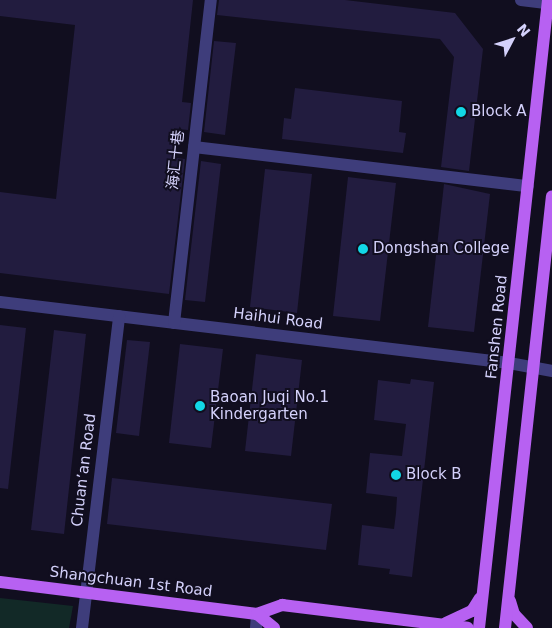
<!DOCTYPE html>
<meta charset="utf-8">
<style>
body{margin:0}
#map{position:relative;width:552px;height:628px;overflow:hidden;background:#110e1f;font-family:"DejaVu Sans","Noto Sans SC",sans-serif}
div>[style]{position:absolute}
.green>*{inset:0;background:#122927}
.building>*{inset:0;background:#221c3f}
.minor>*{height:12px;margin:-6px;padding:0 6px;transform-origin:6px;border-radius:6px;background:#3e3d7b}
.major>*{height:12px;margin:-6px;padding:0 6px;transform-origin:6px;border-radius:6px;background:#b761f2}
.dots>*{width:14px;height:14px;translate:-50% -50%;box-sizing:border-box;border:2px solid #110e1f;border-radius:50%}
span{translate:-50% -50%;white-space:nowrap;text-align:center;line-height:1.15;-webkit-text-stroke:4px #110e1f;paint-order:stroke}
.poi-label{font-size:15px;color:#d4d1fb}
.left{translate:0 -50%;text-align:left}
.street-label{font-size:15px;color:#d4d1fb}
.north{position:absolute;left:487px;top:15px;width:50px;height:50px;-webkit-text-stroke:4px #110e1f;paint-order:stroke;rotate:50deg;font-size:14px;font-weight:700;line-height:20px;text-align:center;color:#d4d1fb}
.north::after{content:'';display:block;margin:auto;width:18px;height:22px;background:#d4d1fb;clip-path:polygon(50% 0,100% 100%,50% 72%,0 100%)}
</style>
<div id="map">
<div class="green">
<div style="clip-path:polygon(0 598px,73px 606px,69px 628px,0 628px)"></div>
</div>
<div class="building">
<div style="clip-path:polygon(0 0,193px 0,182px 102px,191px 103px,188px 130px,179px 129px,176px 158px,185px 159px,169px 294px,0 273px,0 192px,56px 199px,75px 25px,0 16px)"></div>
<div style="clip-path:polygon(219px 0,345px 0,455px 13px,483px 49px,469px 171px,441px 167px,454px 57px,440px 39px,217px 15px)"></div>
<div style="clip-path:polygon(214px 41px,236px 43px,225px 135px,204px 132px)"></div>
<div style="clip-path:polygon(295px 88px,402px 101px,399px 132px,406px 133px,403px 153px,282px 139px,284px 118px,291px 119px)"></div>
<div style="clip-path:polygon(201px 161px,221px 164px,205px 302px,185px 300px)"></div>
<div style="clip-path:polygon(265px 169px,312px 174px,297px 313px,250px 307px)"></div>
<div style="clip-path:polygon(348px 177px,396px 183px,380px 321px,333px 316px)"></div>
<div style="clip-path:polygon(444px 184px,490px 194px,474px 332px,428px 327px)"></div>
<div style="clip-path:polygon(0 325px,26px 328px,8px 489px,0 488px)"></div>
<div style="clip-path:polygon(54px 330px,86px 334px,64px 534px,31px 530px)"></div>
<div style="clip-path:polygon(127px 340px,150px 342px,139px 436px,116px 433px)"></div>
<div style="clip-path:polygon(180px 344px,223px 349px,211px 448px,169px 443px)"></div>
<div style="clip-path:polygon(256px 354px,302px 360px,291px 456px,245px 451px)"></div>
<div style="clip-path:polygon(411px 379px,434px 382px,412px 577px,389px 574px,390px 569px,358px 565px,362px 525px,394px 529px,396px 513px,397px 497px,366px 493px,370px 453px,402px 456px,406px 424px,374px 420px,378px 380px,410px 384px)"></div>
<div style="clip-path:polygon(112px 478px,332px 504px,326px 550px,107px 524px)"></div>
</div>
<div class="minor">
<div style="left:521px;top:0;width:31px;rotate:7deg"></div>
<div style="left:194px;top:147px;width:336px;rotate:6.7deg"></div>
<div style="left:0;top:302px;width:513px;rotate:6.83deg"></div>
<div style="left:509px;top:363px;width:44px;rotate:10.5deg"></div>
<div style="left:174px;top:323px;width:325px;rotate:-83.5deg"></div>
<div style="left:82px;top:628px;width:314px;rotate:-83.2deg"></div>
<div style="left:256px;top:628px;width:14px;rotate:-86deg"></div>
</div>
<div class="major">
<div style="left:0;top:582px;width:259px;rotate:7.1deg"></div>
<div style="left:257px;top:614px;width:27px;rotate:-20deg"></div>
<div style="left:282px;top:605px;width:187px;rotate:7deg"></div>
<div style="left:510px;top:601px;width:14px;rotate:73deg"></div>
<div style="left:514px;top:614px;width:19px;rotate:47deg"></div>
<div style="left:257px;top:614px;width:22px;rotate:39deg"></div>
<div style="left:446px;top:623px;width:29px;rotate:-25deg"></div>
<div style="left:472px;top:611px;width:15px;rotate:-58deg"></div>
<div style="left:479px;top:628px;width:632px;rotate:-83.73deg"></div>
<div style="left:505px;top:628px;width:434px;rotate:-83.8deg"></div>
</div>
<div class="dots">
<div style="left:461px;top:112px;background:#12d7e6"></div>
<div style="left:363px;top:249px;background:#12d7e6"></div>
<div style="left:200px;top:406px;background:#12d7e6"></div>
<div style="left:396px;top:475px;background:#12d7e6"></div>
</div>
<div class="poi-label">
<span class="left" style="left:471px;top:112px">Block A</span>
<span class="left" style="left:373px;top:249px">Dongshan College</span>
<span class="left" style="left:210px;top:406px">Baoan Juqi No.1<br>Kindergarten</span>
<span class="left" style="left:406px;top:475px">Block B</span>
</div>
<div class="street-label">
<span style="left:176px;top:160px;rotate:-84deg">海汇十巷</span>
<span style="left:278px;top:319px;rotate:7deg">Haihui Road</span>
<span style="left:497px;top:327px;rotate:-84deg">Fanshen Road</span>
<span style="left:84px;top:470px;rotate:-83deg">Chuan’an Road</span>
<span style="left:131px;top:582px;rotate:7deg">Shangchuan 1st Road</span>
</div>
<div class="north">N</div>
</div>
